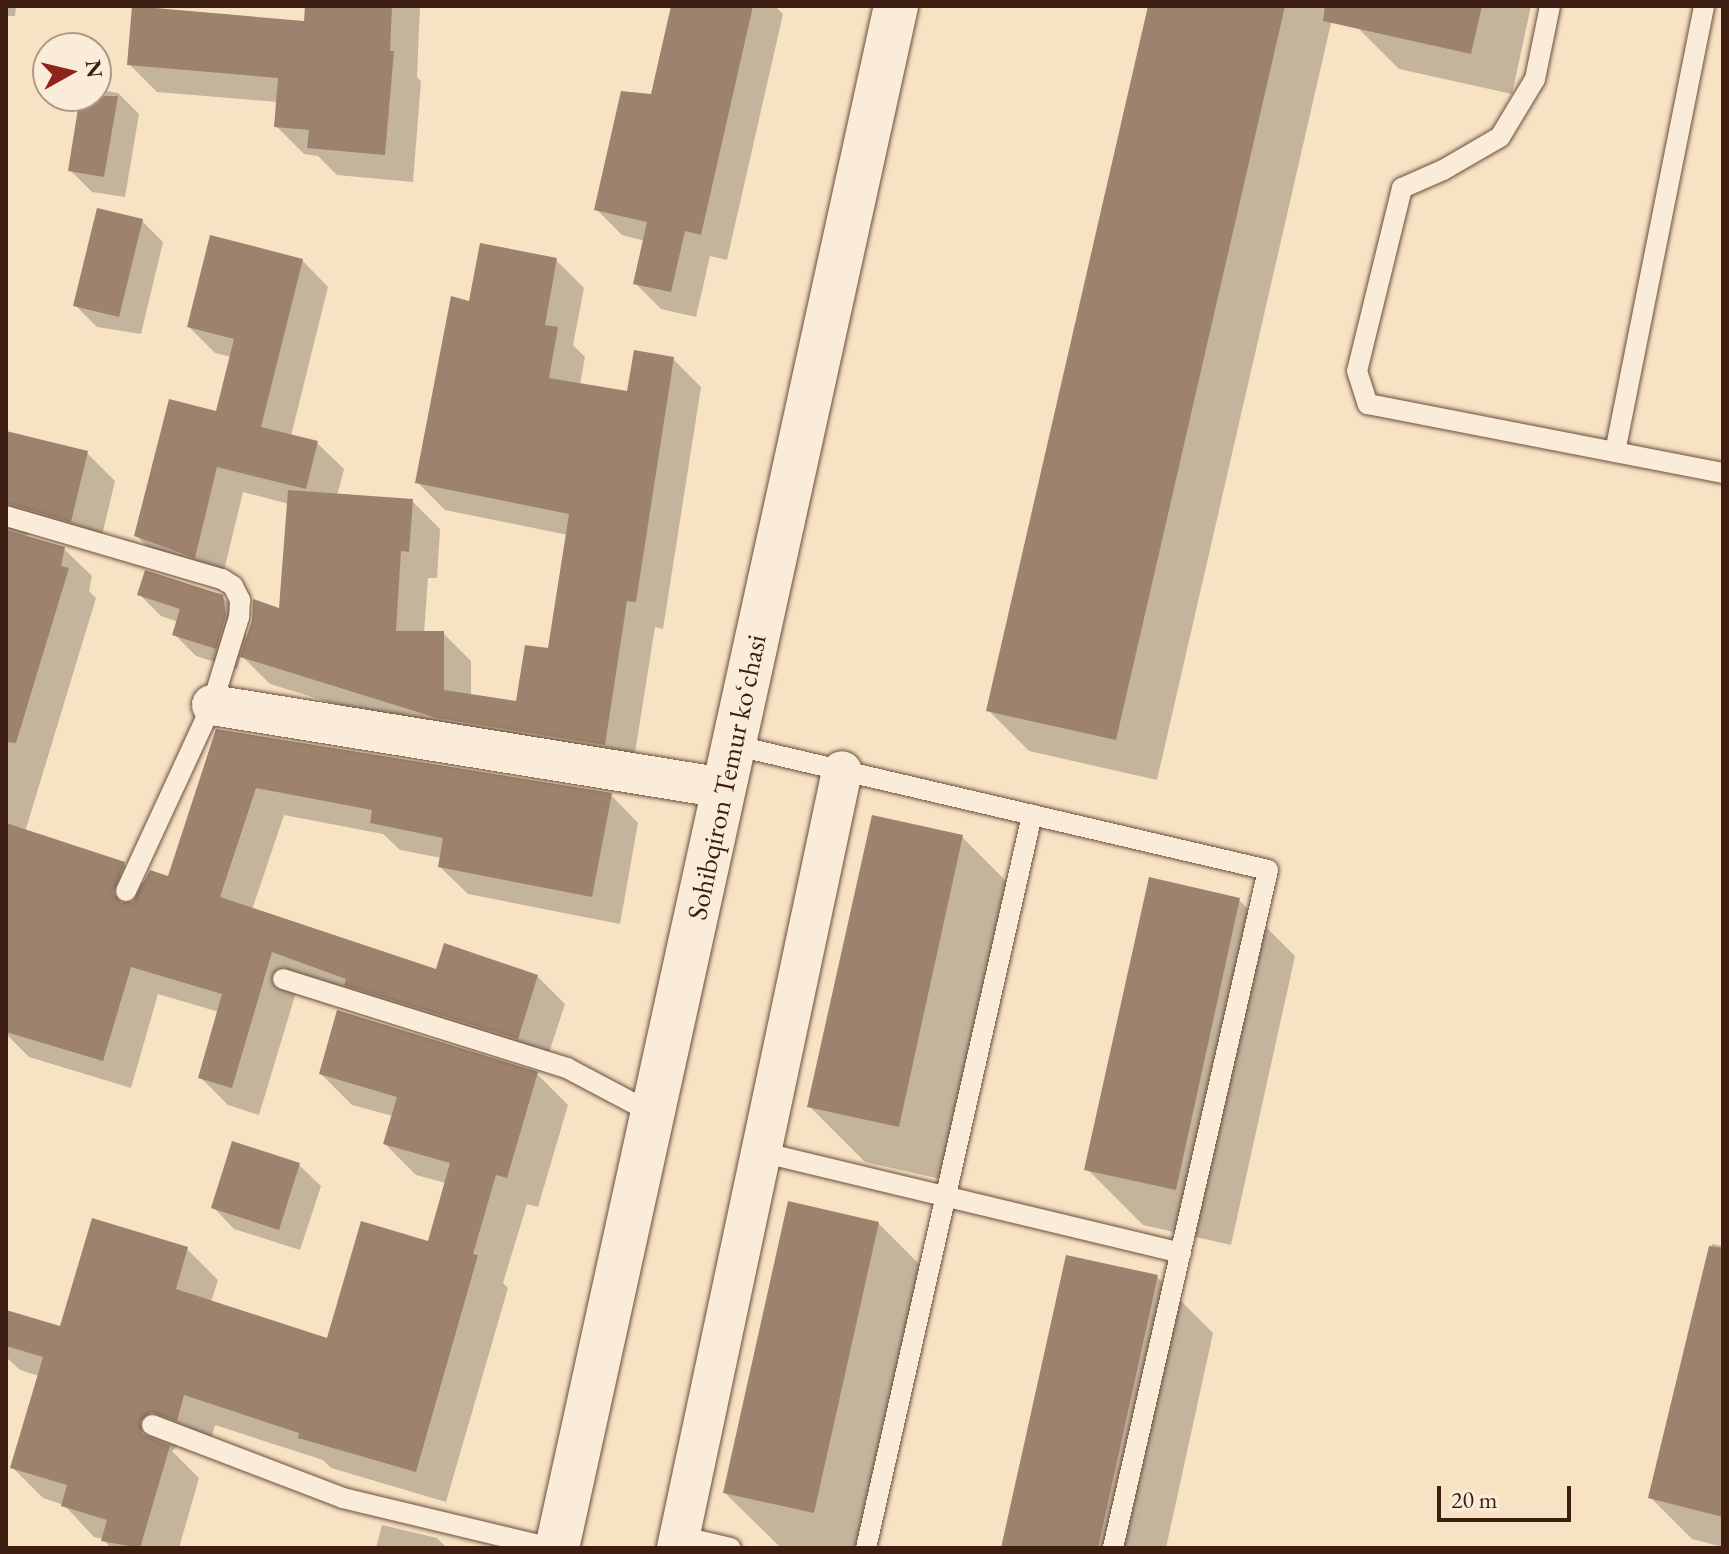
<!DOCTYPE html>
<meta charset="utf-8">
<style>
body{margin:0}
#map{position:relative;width:1729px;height:1554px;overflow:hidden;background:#f7e2c4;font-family:"EB Garamond",serif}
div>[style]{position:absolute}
.shadow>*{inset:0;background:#0003}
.building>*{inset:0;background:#9d836d}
.roads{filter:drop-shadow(0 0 2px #6b4e3c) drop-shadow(0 0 2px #6b4e3c)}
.lane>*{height:20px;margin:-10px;padding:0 10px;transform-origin:10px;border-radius:10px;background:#faecd9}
.street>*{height:40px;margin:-20px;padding:0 20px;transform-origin:20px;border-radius:20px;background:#faecd9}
.secondary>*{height:44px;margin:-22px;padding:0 22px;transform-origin:22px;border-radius:22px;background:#faecd9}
span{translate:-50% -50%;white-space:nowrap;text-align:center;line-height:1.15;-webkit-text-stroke:7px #faecd9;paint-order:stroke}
.street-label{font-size:28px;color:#3c1d0f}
.frame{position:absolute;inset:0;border:8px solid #3c1d0f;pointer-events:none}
.north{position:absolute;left:32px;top:32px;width:80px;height:80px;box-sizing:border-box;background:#faecd9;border:2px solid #ae9988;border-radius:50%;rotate:82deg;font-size:22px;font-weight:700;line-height:32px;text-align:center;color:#3c1d0f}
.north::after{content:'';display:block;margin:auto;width:28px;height:36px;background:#8f2418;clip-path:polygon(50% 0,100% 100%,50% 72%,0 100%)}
.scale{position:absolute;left:1437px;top:1486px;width:134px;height:36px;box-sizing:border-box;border:4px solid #3c1d0f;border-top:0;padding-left:10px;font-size:24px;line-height:28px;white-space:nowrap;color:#3c1d0f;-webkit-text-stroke:6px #faecd9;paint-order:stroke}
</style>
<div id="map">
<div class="shadow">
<div style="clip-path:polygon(6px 6px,16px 6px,15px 16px,6px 16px)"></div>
<div style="clip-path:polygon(307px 6px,420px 6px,417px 77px,421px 81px,413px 182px,337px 175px,318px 156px,304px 154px,276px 126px,278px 102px,157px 92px,129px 64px,306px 23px)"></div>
<div style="clip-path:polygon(674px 6px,775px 6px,783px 14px,727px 260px,710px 256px,696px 317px,661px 309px,635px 283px,645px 241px,622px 235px,596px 209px,653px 96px)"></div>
<div style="clip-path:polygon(1149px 6px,1335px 6px,1157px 780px,1029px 751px,988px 710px)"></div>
<div style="clip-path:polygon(1363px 6px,1531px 6px,1512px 94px,1399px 69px,1358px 28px)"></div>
<div style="clip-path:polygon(96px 89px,118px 93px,139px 114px,125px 197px,92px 192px,70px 170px,82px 96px,96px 96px)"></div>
<div style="clip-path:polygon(142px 221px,163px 242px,141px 334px,97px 327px,75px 305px)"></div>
<div style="clip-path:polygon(302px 260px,328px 287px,291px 436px,317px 443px,344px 469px,337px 496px,412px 501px,440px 529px,437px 578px,428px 578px,424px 633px,443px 633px,471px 661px,471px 696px,518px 704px,549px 650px,568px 535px,445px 510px,417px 482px,471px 303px,556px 260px,584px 288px,573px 345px,585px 357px,580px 385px,629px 393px,673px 359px,701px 387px,663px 629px,655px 627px,632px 772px,467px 745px,270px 684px,241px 655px,237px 669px,196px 656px,175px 635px,178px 622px,161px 616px,140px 595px,222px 597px,244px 619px,247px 641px,281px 610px,289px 504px,243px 492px,221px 583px,163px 562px,137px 536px,217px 414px,231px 357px,215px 353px,189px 327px)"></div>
<div style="clip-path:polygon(6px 433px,87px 453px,115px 481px,99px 548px,38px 530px,23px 537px,64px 549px,92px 576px,89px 591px,96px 598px,25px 832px,124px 864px,145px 885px,169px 878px,218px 731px,611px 795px,638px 823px,620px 924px,468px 894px,440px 867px,442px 858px,400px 850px,383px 834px,284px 815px,252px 910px,437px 971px,537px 976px,565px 1004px,545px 1065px,300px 979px,259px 1115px,228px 1105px,200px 1077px,219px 1012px,158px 994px,131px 1088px,29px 1057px,6px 1034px)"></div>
<div style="clip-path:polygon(962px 837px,1018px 893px,954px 1182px,865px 1162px,809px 1106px)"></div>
<div style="clip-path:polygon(1239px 900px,1295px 956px,1231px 1245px,1143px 1225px,1087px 1169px)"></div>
<div style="clip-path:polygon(321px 1074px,537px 1074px,568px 1105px,538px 1207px,527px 1204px,503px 1283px,508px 1288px,446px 1502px,331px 1468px,323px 1460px,215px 1425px,208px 1450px,182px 1442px,172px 1451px,199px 1478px,179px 1548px,111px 1548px,103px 1539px,94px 1537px,64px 1505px,43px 1498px,12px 1467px,39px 1376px,20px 1370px,6px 1357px,6px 1312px,61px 1328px,187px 1249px,218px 1280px,211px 1302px,328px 1340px,429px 1243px,446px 1183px,416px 1175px,385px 1144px,393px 1116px,352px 1105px)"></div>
<div style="clip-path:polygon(299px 1165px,321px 1186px,300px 1250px,234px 1229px,213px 1207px)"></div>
<div style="clip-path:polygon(878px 1223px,934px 1279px,875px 1548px,781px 1548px,725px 1493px)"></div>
<div style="clip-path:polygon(1712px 1244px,1723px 1246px,1723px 1547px,1692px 1539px,1651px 1498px)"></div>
<div style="clip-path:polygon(1157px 1277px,1213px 1333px,1166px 1548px,1005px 1548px)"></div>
<div style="clip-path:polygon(382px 1525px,437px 1538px,447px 1548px,376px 1548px)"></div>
</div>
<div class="building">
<div style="clip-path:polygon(132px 6px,304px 21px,305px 6px,392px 6px,390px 51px,394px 51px,385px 155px,307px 148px,309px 130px,274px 127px,278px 78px,127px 65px)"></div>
<div style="clip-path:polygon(671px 6px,753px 6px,701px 235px,685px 231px,671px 292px,633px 284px,647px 222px,594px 210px,621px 91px,651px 94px)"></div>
<div style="clip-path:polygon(1148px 6px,1285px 6px,1116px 740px,986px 711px)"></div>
<div style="clip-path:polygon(1325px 6px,1482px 6px,1471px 54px,1323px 21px)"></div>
<div style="clip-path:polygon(80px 96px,118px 96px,104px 177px,68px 171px)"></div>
<div style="clip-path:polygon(97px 208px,143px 219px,119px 317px,73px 306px)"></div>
<div style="clip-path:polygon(210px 235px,303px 259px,261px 427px,318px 441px,306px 489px,217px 467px,195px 558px,134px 536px,169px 399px,216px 411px,234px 339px,187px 327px)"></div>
<div style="clip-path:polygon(480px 243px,557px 258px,545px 325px,558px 327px,549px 378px,627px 391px,634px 350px,674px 357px,636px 602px,627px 601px,605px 745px,437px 718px,240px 657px,252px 620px,253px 599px,279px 608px,288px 490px,413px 499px,409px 552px,401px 551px,396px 631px,444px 631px,444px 690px,516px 701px,525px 645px,548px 648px,569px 514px,415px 483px,451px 296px,469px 301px)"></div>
<div style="clip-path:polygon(6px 431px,88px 451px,71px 522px,6px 503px)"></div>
<div style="clip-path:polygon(6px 530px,65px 547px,61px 566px,69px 568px,16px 743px,6px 742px)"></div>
<div style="clip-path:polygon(145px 570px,223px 595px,226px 615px,216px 649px,172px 635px,180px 609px,137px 595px)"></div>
<div style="clip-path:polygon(216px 729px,612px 793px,592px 897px,438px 867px,443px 838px,370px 823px,372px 810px,256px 788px,220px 897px,436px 969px,444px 943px,538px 975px,518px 1039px,344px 985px,346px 979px,272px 952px,232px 1088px,198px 1078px,222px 994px,131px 967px,103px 1061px,6px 1032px,6px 823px,125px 862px,113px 893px,121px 903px,133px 902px,150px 870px,168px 876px)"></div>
<div style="clip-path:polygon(872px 815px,963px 835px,899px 1127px,807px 1107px)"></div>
<div style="clip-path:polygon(1149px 877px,1240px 898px,1176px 1190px,1084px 1170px)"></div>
<div style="clip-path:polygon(337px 1010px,538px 1072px,507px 1178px,496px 1175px,473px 1254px,478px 1255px,416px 1472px,298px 1438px,299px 1433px,184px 1395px,177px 1421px,151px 1412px,140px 1421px,142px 1434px,170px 1446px,140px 1548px,101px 1541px,107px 1520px,61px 1506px,67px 1485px,10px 1468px,43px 1357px,6px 1346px,6px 1310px,60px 1326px,92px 1218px,188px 1247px,176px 1289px,327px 1338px,361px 1221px,428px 1241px,450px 1163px,383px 1144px,397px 1097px,319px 1074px)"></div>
<div style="clip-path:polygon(232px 1141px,300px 1163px,279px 1230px,211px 1208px)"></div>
<div style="clip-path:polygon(788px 1201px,879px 1222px,814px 1513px,723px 1493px)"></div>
<div style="clip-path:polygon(1709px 1246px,1723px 1248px,1723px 1517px,1648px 1498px)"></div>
<div style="clip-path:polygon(1066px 1255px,1158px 1275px,1098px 1548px,1001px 1548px)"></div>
</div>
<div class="roads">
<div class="lane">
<div style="left:1550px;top:6px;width:75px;rotate:101.6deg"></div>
<div style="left:1535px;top:79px;width:68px;rotate:121.1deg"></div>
<div style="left:1500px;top:137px;width:66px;rotate:149.9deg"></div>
<div style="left:1443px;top:170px;width:45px;rotate:156.3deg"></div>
<div style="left:1402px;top:188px;width:188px;rotate:103.8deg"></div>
<div style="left:1357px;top:371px;width:35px;rotate:72deg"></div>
<div style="left:1368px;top:404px;width:362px;rotate:11deg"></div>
<div style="left:1615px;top:452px;width:455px;rotate:-78.7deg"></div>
<div style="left:6px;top:516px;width:225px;rotate:16.3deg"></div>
<div style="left:222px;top:579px;width:13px;rotate:32deg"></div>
<div style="left:233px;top:586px;width:16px;rotate:63deg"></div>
<div style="left:240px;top:600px;width:17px;rotate:93deg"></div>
<div style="left:239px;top:617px;width:92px;rotate:107.1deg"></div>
<div style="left:212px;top:705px;width:205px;rotate:114.8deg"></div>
<div style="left:733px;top:745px;width:549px;rotate:13.15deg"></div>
<div style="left:1268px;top:870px;width:695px;rotate:102.88deg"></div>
<div style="left:283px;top:979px;width:298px;rotate:17.4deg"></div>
<div style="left:567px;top:1068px;width:96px;rotate:27.9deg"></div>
<div style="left:761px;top:1152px;width:432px;rotate:13.5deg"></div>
<div style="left:152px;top:1425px;width:204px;rotate:20.9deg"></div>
<div style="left:343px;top:1498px;width:215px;rotate:13.5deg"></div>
<div style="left:679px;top:1536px;width:53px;rotate:13deg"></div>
<div style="left:866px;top:1548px;width:752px;rotate:-77.24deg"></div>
</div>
<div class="street">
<div style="left:212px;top:705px;width:519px;rotate:9.21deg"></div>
<div style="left:677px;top:1548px;width:794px;rotate:-78.01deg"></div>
</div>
<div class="secondary">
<div style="left:557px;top:1548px;width:1579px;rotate:-77.6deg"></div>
</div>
</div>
<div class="street-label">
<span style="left:726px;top:777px;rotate:-78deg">Sohibqiron Temur koʻchasi</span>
</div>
<div class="frame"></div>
<div class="north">N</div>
<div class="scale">20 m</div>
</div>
